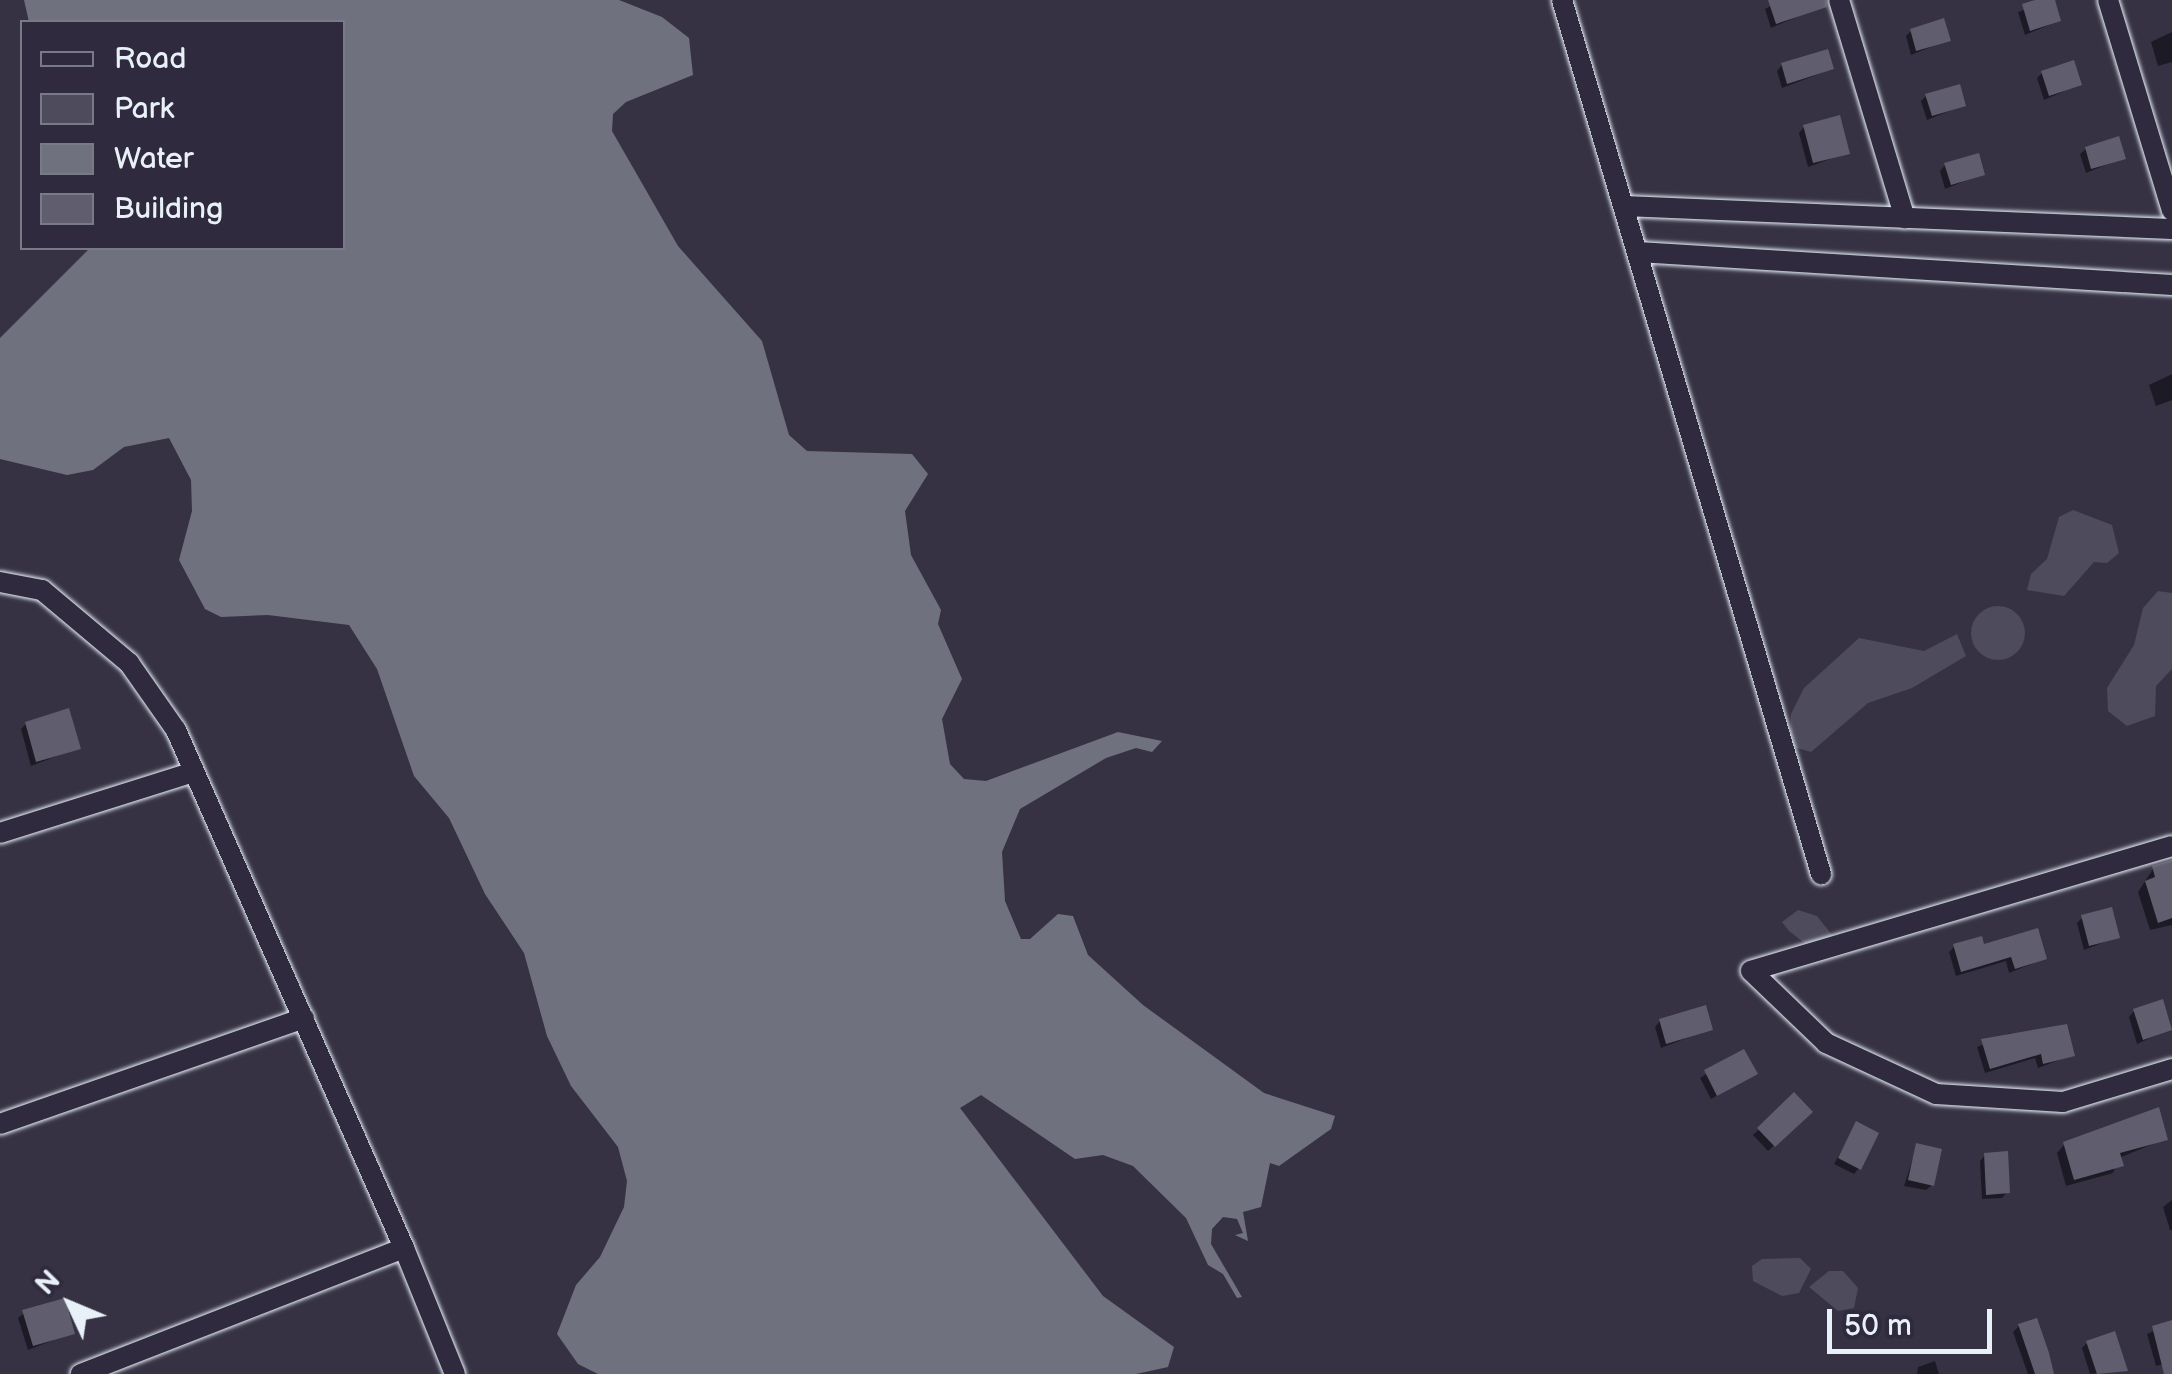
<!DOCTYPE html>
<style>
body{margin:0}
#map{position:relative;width:2172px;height:1374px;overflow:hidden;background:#363244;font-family:"Balsamiq Sans",sans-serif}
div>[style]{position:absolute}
.green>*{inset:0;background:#4d4b5c}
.round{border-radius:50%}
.water>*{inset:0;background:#70717f}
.shadow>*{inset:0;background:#0007}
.building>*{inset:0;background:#605e6e}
.roads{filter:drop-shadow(0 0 2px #e8f1f8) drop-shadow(0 0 2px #e8f1f8)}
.street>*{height:20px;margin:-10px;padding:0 10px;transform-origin:10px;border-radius:10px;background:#2f2a3d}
span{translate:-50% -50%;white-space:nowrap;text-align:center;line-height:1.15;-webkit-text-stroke:9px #2f2a3d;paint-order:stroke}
.legend{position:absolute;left:20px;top:20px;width:325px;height:230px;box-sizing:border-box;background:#2f2a3d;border:2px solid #797a88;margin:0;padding:12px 18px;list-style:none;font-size:30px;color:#e8f1f8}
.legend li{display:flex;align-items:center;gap:20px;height:50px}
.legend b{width:50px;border:2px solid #797a88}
.north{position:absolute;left:20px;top:1254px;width:100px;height:100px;-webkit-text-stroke:8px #2f2a3d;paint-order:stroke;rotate:314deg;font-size:28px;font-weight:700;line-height:40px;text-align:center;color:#e8f1f8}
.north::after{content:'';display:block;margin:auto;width:35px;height:45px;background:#e8f1f8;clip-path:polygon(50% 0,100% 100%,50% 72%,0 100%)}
.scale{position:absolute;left:1827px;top:1309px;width:165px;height:45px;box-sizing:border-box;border:5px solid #e8f1f8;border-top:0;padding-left:12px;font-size:30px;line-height:35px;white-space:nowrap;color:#e8f1f8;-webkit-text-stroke:8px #2f2a3d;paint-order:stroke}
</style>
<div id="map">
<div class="green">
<div style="clip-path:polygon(2073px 510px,2112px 525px,2119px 553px,2107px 563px,2094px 562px,2064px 596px,2027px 590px,2031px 574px,2047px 559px,2059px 517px)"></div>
<div style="clip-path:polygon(2158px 591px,2172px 593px,2172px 669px,2156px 686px,2155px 716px,2127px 726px,2108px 711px,2107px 688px,2134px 645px,2143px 608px)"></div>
<div class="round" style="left:1971px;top:606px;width:54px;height:54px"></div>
<div style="clip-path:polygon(1957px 634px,1966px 656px,1912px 688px,1868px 703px,1811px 752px,1790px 746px,1791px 714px,1804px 688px,1859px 638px,1924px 651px)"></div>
<div style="clip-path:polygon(1798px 910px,1817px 916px,1836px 940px,1807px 945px,1789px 931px,1782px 922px)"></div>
<div style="clip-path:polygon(1800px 1258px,1811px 1269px,1799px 1293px,1782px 1296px,1753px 1281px,1752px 1266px,1762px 1259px)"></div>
<div style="clip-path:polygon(1829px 1271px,1843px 1271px,1858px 1288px,1854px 1308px,1838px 1311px,1809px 1287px)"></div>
</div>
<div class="water">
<div style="clip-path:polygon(24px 0,619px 0,662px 17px,689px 38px,693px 75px,626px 102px,613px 114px,612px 131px,678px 246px,762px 341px,789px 435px,807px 451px,912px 454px,928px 474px,905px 511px,911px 555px,941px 610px,938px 624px,962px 679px,942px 719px,950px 764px,964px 779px,986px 781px,1118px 732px,1162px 741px,1152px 752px,1136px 748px,1106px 758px,1020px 809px,1002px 852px,1005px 901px,1021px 939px,1030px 939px,1058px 914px,1073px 916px,1088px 955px,1143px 1005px,1264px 1093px,1335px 1116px,1331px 1129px,1279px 1166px,1270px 1163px,1261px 1207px,1243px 1212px,1248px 1241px,1235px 1235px,1243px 1233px,1237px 1219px,1223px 1217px,1212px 1229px,1211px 1244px,1242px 1297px,1237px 1298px,1223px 1274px,1208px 1265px,1186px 1218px,1133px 1166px,1103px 1155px,1075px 1159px,981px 1095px,960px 1108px,1103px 1296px,1174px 1347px,1168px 1367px,1136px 1374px,598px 1374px,578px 1364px,557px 1334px,576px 1285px,600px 1257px,624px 1207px,627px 1181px,618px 1147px,571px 1086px,547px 1036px,524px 953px,485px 894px,449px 818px,414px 776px,377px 669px,349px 625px,268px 615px,221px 617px,205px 609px,179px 560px,192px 511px,191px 480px,169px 438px,124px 447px,93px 470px,67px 475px,0 459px,0 338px,90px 248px,342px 248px,342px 22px,29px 22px)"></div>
</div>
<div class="shadow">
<div style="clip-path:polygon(1782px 0,1803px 0,1808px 12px,1771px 28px,1765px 9px)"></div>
<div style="clip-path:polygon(2052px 0,2059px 21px,2025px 35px,2018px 12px)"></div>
<div style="clip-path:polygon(1911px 31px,1948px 40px,1911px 55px,1906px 36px)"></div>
<div style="clip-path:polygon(2172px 32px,2172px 62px,2158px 66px,2151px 42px)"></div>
<div style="clip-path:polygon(1782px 65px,1832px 69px,1782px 88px,1777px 71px)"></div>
<div style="clip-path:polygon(2042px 73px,2080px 84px,2044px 100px,2037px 78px)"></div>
<div style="clip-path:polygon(1926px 96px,1964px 105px,1927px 120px,1921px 101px)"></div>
<div style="clip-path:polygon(1804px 127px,1847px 153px,1808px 167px,1799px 133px)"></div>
<div style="clip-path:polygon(2086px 149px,2123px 158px,2086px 173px,2080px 154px)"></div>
<div style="clip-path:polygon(1945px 165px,1982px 174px,1945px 189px,1940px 171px)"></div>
<div style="clip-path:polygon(2172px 374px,2172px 400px,2156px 406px,2149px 385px)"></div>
<div style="clip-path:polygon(26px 724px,78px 748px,31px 766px,21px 729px)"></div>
<div style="clip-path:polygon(2172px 863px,2172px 925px,2150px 930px,2138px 892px,2153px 869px)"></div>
<div style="clip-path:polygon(2082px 918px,2117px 937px,2084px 950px,2077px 923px)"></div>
<div style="clip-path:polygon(1954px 947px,1983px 947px,2044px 959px,2009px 973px,2006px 961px,1956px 976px,1949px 952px)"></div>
<div style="clip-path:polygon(2134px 1011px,2170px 1029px,2137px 1044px,2129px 1017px)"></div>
<div style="clip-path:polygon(1660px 1021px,1710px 1029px,1661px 1048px,1655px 1027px)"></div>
<div style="clip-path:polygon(2011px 1033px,2014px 1040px,2072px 1055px,2038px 1068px,2035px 1058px,1985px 1073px,1977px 1047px)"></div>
<div style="clip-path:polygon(1743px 1052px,1755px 1073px,1711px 1099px,1700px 1078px)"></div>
<div style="clip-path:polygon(1794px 1095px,1810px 1112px,1768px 1151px,1753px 1135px)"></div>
<div style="clip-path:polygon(1856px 1125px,1859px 1168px,1854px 1174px,1834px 1164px)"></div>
<div style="clip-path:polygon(2165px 1139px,2119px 1158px,2113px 1173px,2066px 1186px,2057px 1153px,2064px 1145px)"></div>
<div style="clip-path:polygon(1917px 1146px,1932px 1185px,1926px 1190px,1904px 1186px)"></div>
<div style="clip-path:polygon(1985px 1155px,2007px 1192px,2002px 1198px,1982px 1199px,1980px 1161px)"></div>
<div style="clip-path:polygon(2172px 1200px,2172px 1230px,2170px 1230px,2163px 1207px)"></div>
<div style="clip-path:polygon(24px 1313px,72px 1333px,28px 1350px,18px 1318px)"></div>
<div style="clip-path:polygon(2172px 1323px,2172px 1362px,2156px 1366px,2147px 1334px)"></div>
<div style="clip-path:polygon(2019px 1326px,2051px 1374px,2028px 1374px,2013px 1332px)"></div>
<div style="clip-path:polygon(2087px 1343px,2125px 1370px,2090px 1374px,2082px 1348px)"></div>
<div style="clip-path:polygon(1935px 1361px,1939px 1374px,1917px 1374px,1918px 1367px)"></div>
</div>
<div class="building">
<div style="clip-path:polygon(1768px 0,1826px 0,1827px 7px,1776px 24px)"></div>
<div style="clip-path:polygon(2035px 0,2055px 0,2061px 21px,2030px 31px,2022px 4px)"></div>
<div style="clip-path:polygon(1944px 18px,1951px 41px,1916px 51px,1910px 29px)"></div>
<div style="clip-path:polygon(1828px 49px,1834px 69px,1787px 84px,1781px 63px)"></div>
<div style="clip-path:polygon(2074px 60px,2082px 85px,2049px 96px,2041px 71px)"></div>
<div style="clip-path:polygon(1960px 84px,1966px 106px,1932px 116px,1925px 94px)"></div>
<div style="clip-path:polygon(1840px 115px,1850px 154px,1813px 163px,1803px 125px)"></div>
<div style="clip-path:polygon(2119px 136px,2126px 159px,2091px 169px,2085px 147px)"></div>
<div style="clip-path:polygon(1979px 153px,1985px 175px,1951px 185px,1944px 163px)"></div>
<div style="clip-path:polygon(69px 708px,81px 749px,36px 762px,25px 722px)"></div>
<div style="clip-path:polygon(2172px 860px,2172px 918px,2158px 923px,2145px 881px,2155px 877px,2152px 866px)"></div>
<div style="clip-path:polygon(2112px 907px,2120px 938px,2089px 946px,2081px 915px)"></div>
<div style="clip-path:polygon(2038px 928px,2047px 959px,2015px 969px,2011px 957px,1961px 972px,1953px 944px,1982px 936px,1984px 944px)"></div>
<div style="clip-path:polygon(2163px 999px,2172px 1030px,2143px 1040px,2133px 1009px)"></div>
<div style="clip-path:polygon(1706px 1005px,1713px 1030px,1666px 1044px,1659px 1019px)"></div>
<div style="clip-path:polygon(2067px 1024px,2075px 1056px,2043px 1064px,2041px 1054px,1990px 1069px,1981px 1039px)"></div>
<div style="clip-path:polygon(1744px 1049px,1758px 1074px,1717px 1096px,1704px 1070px)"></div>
<div style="clip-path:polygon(1794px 1092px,1813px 1112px,1775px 1147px,1757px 1128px)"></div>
<div style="clip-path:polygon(2159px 1107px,2168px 1140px,2120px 1153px,2124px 1166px,2074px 1180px,2063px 1142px)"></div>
<div style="clip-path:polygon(1856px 1121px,1879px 1133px,1861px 1170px,1838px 1158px)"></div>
<div style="clip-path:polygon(1916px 1143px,1942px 1149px,1934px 1186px,1908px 1180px)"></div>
<div style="clip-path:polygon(2008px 1151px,2010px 1193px,1986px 1195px,1984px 1153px)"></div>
<div style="clip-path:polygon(65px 1298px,75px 1334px,33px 1346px,22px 1310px)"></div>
<div style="clip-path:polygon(2037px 1318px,2049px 1353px,2054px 1374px,2035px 1374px,2018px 1324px)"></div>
<div style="clip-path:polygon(2172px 1320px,2172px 1374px,2164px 1374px,2152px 1326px)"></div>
<div style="clip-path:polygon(2115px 1331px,2128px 1371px,2097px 1374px,2086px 1341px)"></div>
</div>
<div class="roads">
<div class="street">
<div style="left:1562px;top:0;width:912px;rotate:73.49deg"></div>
<div style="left:1839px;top:0;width:228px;rotate:73.2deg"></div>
<div style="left:2108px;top:0;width:220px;rotate:73.1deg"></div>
<div style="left:1624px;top:206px;width:548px;rotate:2.4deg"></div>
<div style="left:1638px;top:252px;width:535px;rotate:3.54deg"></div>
<div style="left:0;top:582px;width:43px;rotate:10.8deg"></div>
<div style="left:42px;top:590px;width:114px;rotate:40deg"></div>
<div style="left:129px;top:663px;width:82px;rotate:55deg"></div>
<div style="left:176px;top:730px;width:566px;rotate:66.24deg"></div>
<div style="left:404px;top:1248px;width:347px;rotate:158.7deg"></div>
<div style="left:0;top:833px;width:203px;rotate:-17.5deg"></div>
<div style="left:2172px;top:846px;width:439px;rotate:163.5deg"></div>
<div style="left:1751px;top:971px;width:104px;rotate:43.8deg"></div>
<div style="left:1826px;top:1043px;width:121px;rotate:24.9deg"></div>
<div style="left:1936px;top:1094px;width:127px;rotate:3.6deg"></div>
<div style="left:2063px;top:1102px;width:114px;rotate:-16.8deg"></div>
<div style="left:0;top:1124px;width:322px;rotate:-19.2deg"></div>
<div style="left:404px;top:1248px;width:136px;rotate:68deg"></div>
</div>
</div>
<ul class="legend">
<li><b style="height:12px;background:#2f2a3d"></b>Road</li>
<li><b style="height:28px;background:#4d4b5c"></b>Park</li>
<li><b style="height:28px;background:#70717f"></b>Water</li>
<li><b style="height:28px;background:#605e6e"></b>Building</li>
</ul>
<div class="north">N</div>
<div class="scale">50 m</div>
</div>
